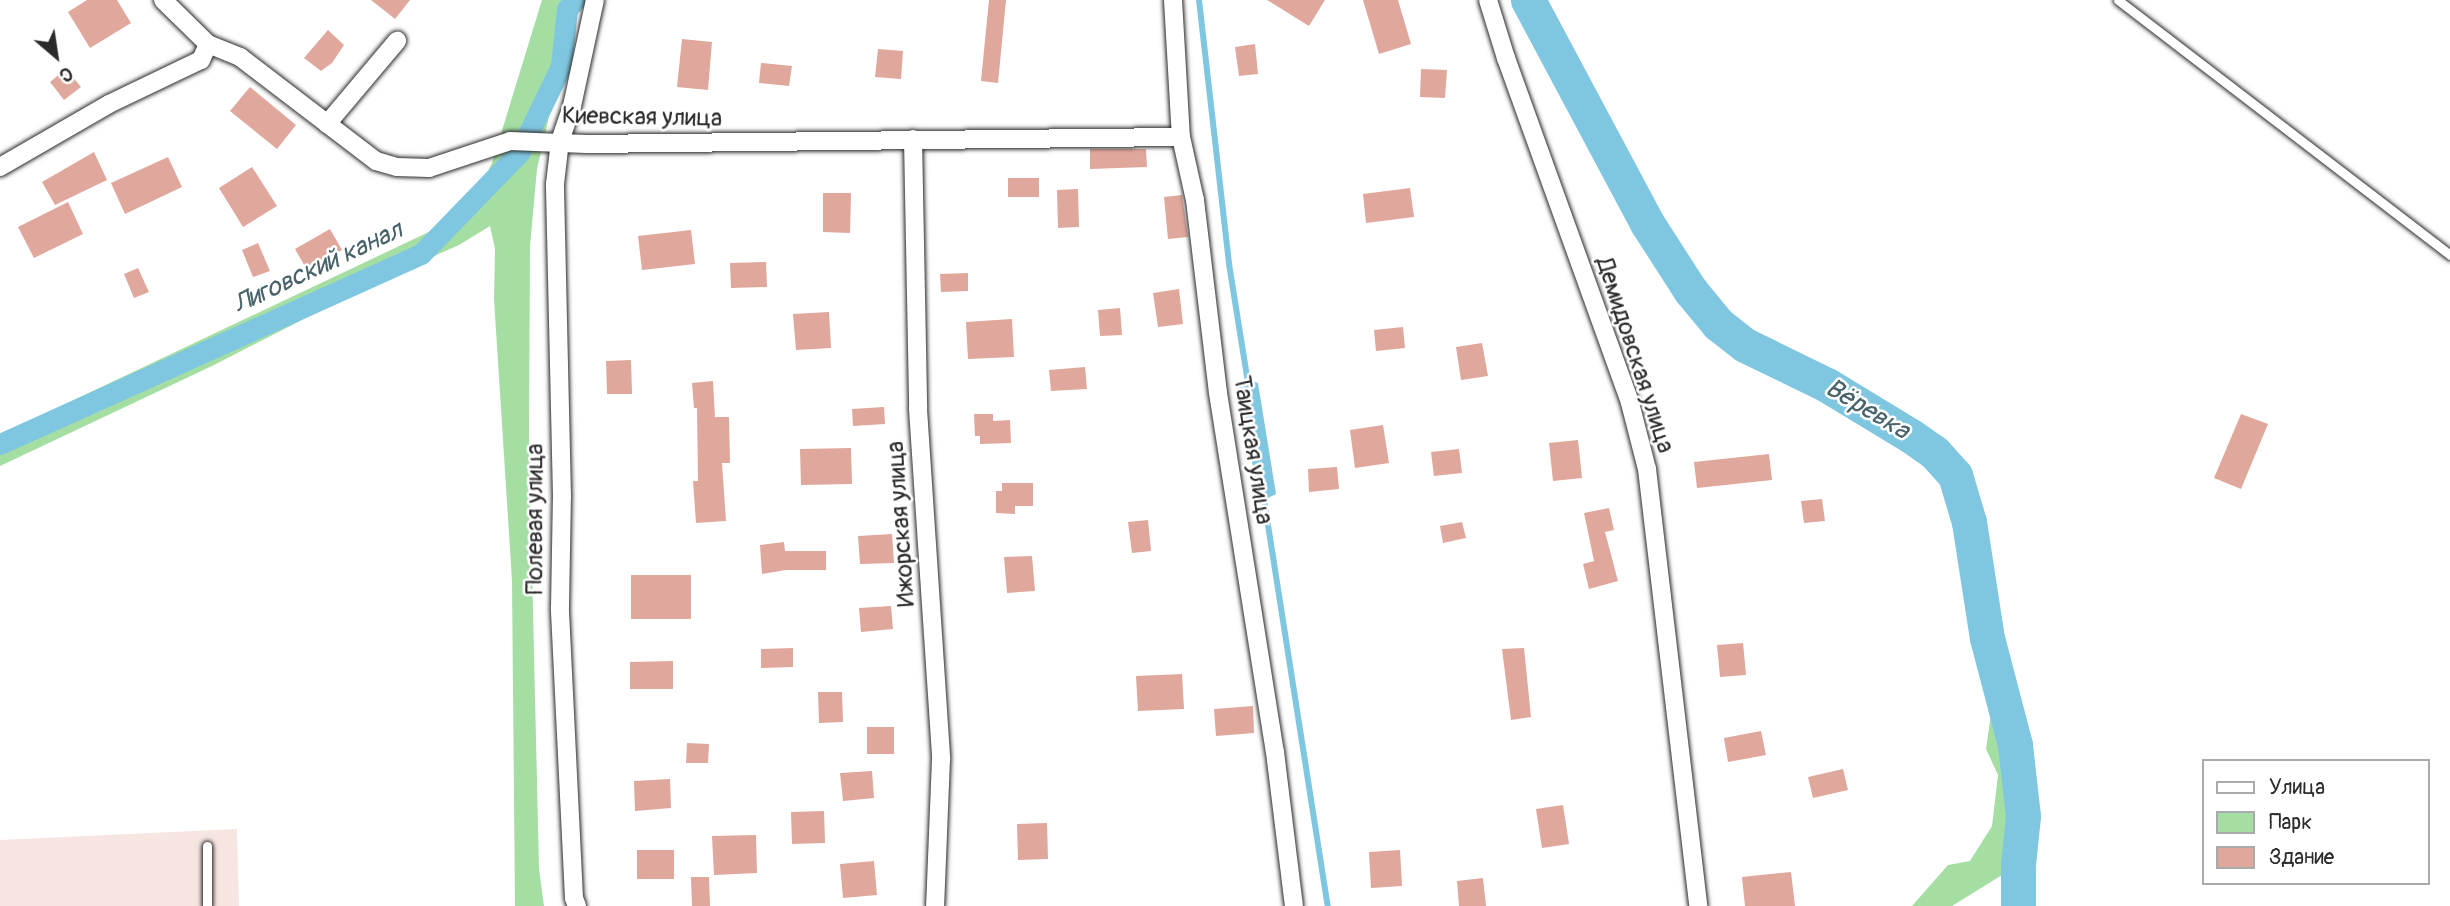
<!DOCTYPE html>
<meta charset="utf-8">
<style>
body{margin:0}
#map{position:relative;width:2450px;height:906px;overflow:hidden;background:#fff;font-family:Pangolin,sans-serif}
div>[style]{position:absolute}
.built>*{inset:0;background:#f6e5e1}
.green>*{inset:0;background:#a5dea3}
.water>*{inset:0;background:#7fc7e0}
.stream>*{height:6px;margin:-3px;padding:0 3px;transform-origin:3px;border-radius:3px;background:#7fc7e0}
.canal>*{height:21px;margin:-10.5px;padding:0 10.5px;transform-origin:10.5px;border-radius:10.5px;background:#7fc7e0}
.river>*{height:35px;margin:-17.5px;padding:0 17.5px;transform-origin:17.5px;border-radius:17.5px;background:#7fc7e0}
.building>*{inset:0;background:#e0a79c}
.roads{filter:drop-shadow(0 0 2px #2b2b2b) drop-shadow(0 0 2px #2b2b2b)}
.service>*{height:9px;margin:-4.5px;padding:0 4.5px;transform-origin:4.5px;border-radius:4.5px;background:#fff}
.minor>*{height:18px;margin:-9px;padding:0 9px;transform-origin:9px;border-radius:9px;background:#fff}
span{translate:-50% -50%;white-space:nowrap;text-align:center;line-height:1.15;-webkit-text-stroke:5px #fff;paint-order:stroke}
.street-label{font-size:24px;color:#2b2b2b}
.water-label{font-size:26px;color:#48626a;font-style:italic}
.legend{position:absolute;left:2202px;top:759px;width:228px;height:126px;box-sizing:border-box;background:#fff;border:2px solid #aaa;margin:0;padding:9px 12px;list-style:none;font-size:21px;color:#2b2b2b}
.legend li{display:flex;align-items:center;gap:14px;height:35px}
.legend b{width:35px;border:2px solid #aaa}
.north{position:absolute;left:21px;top:21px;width:70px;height:70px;-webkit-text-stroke:5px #fff;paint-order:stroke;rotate:151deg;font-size:19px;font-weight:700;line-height:28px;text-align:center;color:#2b2b2b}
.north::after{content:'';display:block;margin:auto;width:24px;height:32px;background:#2b2b2b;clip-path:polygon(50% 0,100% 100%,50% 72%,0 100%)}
</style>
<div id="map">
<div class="built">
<div style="clip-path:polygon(237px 829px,239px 906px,0 906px,0 840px)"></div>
</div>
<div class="green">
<div style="clip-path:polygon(542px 0,579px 0,569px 62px,550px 112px,537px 169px,530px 246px,529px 436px,539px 869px,544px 906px,515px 906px,512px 581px,494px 299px,495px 249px,490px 226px,459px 245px,382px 279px,212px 366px,0 466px,0 435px,433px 230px,483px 181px,492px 163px)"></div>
<div style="clip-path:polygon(1988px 596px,2018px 725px,2029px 810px,2023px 862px,1952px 906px,1912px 906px,1948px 865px,1970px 861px,1992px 826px,1998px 775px,1986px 749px,1991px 714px,1967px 605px)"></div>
</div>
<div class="water">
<div style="clip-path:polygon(1248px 380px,1258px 383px,1276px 494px,1264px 500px,1258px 495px,1238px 385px)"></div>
</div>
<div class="stream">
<div style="left:1199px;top:0;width:266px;rotate:83.5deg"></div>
<div style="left:1229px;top:264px;width:127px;rotate:80.9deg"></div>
<div style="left:1263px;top:493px;width:418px;rotate:81.1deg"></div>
</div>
<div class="canal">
<div style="left:0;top:444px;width:462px;rotate:-24.3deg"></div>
<div style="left:421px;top:254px;width:141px;rotate:-45.9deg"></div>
<div style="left:519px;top:153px;width:97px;rotate:-64.2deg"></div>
<div style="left:561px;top:66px;width:57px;rotate:-84deg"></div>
<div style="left:567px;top:9px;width:12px;rotate:-48deg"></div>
</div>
<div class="river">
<div style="left:1528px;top:0;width:253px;rotate:61.9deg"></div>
<div style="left:1647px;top:223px;width:80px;rotate:57.3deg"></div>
<div style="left:1690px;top:290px;width:44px;rotate:50.5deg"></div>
<div style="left:1718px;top:324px;width:34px;rotate:38deg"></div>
<div style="left:1745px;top:345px;width:91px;rotate:26deg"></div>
<div style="left:1827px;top:385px;width:98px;rotate:31.3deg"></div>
<div style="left:1911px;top:436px;width:29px;rotate:35deg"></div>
<div style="left:1935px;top:453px;width:30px;rotate:48deg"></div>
<div style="left:1955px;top:475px;width:49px;rotate:73.4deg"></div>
<div style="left:1969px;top:522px;width:117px;rotate:81.2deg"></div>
<div style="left:1987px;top:638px;width:111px;rotate:75.3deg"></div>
<div style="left:2015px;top:745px;width:71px;rotate:83.6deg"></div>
<div style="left:2023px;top:816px;width:48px;rotate:95.9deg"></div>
<div style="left:2018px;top:864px;width:42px;rotate:90deg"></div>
</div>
<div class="building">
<div style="clip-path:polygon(87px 0,117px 0,131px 23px,90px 48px,68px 12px)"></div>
<div style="clip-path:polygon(371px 0,410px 0,395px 19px)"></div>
<div style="clip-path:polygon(989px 0,1006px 0,998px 83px,981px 81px)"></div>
<div style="clip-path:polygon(1267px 0,1325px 0,1309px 26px)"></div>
<div style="clip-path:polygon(1363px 0,1398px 0,1411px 44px,1379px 54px)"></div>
<div style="clip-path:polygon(328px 30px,344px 45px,332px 63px,321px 71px,304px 58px)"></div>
<div style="clip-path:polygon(682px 39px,712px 42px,708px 90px,677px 87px)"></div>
<div style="clip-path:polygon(1255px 44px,1258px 74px,1239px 76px,1235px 47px)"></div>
<div style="clip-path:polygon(878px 49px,903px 51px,901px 79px,875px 77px)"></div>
<div style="clip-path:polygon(761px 63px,792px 66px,789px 86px,759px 83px)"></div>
<div style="clip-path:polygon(66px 69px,81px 87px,64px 100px,50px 82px)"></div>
<div style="clip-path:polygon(1421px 69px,1447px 70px,1445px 98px,1420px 97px)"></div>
<div style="clip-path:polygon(250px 87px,296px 125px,277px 149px,230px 111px)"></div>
<div style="clip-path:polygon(1090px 149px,1146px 149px,1147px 167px,1090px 169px)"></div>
<div style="clip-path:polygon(94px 152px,107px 180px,55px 205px,42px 182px)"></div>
<div style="clip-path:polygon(168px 157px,182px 187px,125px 214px,111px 183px)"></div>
<div style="clip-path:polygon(252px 167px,277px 206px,243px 227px,219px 188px)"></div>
<div style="clip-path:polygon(1008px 178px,1039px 178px,1039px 197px,1008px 197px)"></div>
<div style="clip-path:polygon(1410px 188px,1414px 217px,1366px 223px,1363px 194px)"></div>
<div style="clip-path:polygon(1078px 189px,1079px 227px,1058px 228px,1057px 190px)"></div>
<div style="clip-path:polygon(823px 193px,851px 193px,850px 233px,823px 232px)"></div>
<div style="clip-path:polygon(1182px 195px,1188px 237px,1168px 239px,1164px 197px)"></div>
<div style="clip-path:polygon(68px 202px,83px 234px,34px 258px,18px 227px)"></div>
<div style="clip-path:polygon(330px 229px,342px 250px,307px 270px,295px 249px)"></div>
<div style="clip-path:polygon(691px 230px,695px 264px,642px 270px,638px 236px)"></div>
<div style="clip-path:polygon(258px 243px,270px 271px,253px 277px,242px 250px)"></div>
<div style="clip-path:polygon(766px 262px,767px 287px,731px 288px,730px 263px)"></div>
<div style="clip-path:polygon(138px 268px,149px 292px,134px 298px,124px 274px)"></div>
<div style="clip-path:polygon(968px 273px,968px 291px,941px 292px,940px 274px)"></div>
<div style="clip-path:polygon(1179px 289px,1183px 324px,1158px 327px,1153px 293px)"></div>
<div style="clip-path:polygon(1120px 308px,1122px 335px,1100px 336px,1098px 310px)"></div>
<div style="clip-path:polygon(829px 312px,831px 348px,796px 350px,793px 314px)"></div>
<div style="clip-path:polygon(1012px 319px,1014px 357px,968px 359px,966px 322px)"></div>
<div style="clip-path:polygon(1403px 327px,1405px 348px,1376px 351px,1374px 330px)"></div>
<div style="clip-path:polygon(1482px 343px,1488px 376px,1461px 380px,1456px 347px)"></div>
<div style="clip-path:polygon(631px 360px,632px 394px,607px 394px,606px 361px)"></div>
<div style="clip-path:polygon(1085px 367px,1087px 389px,1051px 391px,1049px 370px)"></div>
<div style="clip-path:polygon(713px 381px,715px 417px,729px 417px,730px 463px,722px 463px,726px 521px,696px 523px,693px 481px,698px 481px,697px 408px,694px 408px,692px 383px)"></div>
<div style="clip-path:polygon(884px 407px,885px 424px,853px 426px,852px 409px)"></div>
<div style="clip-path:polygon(974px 414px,993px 414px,993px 421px,1010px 420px,1011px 443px,980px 444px,980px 436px,975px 436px)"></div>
<div style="clip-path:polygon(2241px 414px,2268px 424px,2241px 489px,2214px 478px)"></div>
<div style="clip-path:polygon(1383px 425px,1389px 463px,1355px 468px,1350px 430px)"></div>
<div style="clip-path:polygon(1578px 440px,1582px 478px,1553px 481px,1549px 443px)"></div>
<div style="clip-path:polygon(851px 448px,852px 484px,801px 485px,800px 449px)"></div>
<div style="clip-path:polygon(1459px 449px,1462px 473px,1434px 476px,1431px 452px)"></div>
<div style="clip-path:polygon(1769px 454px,1772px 480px,1697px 488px,1694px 462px)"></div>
<div style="clip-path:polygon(1337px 467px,1339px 489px,1309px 492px,1308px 469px)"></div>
<div style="clip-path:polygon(1002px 483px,1033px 483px,1033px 506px,1015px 506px,1015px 514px,996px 513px,996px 491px,1002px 491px)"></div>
<div style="clip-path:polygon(1822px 499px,1825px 521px,1804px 523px,1801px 501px)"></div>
<div style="clip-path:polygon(1609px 508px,1614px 530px,1605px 532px,1618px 581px,1589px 589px,1583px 564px,1594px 561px,1584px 513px)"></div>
<div style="clip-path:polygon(1148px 520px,1151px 551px,1132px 553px,1128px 522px)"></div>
<div style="clip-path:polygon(1462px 522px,1466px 538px,1443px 543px,1440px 526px)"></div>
<div style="clip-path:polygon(892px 534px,894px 563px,860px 564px,858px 536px)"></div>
<div style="clip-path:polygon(784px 542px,785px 551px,826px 551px,826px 570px,786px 570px,762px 574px,760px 545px)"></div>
<div style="clip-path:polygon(1032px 556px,1035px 591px,1007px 593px,1004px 557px)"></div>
<div style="clip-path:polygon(631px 575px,691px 575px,691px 619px,631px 619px)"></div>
<div style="clip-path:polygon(891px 606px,893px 629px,861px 632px,859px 608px)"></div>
<div style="clip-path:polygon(1743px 643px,1746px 675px,1720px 677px,1717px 645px)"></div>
<div style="clip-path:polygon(793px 648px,793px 667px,761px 668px,761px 649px)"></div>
<div style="clip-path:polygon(1524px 648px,1531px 717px,1511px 720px,1502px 649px)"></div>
<div style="clip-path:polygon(673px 661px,673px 689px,630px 689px,630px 662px)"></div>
<div style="clip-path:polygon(1182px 674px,1184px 709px,1138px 711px,1136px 676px)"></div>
<div style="clip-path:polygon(818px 692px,842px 692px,843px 722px,819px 723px)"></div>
<div style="clip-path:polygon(1253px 706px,1254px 733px,1216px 736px,1214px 709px)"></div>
<div style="clip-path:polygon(867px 727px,894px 727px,894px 754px,867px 754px)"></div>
<div style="clip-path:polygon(1761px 731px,1766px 755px,1728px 762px,1724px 738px)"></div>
<div style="clip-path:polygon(687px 743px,709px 744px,708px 763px,686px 763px)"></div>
<div style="clip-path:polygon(1843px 769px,1848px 790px,1813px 798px,1808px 777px)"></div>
<div style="clip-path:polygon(872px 771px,874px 798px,843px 801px,840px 773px)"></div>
<div style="clip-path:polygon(670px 779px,671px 808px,635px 811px,634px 781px)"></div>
<div style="clip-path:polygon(1563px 805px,1569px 844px,1542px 848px,1536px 809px)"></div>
<div style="clip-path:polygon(824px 811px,825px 843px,792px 844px,791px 812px)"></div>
<div style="clip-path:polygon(1047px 823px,1048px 859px,1018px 860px,1017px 824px)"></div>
<div style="clip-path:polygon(756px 835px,757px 873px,714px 875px,712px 836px)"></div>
<div style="clip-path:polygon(637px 850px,674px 850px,674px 879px,637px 879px)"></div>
<div style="clip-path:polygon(1400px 850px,1402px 886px,1371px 888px,1369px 852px)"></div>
<div style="clip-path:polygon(874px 861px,877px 895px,843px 898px,840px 864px)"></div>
<div style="clip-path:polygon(1791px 872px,1795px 906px,1745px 906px,1742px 877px)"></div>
<div style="clip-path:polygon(691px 877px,709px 877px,710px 906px,692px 906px)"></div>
<div style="clip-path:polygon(1483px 878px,1486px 906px,1459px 906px,1457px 881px)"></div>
</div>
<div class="roads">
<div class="service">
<div style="left:2118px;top:0;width:419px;rotate:37.5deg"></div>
<div style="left:207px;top:846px;width:60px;rotate:90deg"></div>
</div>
<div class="minor">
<div style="left:163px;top:0;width:63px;rotate:44.4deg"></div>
<div style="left:208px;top:44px;width:35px;rotate:22deg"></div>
<div style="left:240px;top:57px;width:171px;rotate:37.4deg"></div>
<div style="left:376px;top:161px;width:22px;rotate:16deg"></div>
<div style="left:397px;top:167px;width:32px;rotate:2deg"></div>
<div style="left:429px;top:168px;width:85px;rotate:-18.4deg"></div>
<div style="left:510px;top:141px;width:77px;rotate:2.2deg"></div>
<div style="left:587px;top:144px;width:594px;rotate:-0.68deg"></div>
<div style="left:1173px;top:0;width:137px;rotate:86.7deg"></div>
<div style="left:1181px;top:137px;width:65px;rotate:77.5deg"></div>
<div style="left:1195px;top:200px;width:194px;rotate:83.2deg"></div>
<div style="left:1218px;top:393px;width:363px;rotate:81deg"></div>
<div style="left:1275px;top:752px;width:155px;rotate:83deg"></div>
<div style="left:1488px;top:0;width:61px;rotate:72.8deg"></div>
<div style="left:1506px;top:58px;width:367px;rotate:70.2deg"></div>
<div style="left:1630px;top:403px;width:68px;rotate:75.6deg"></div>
<div style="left:1647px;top:469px;width:440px;rotate:83.3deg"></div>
<div style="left:327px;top:124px;width:109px;rotate:-49.9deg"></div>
<div style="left:913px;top:139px;width:270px;rotate:88.9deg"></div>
<div style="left:918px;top:409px;width:351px;rotate:86.2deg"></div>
<div style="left:941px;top:759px;width:147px;rotate:92.3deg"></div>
<div style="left:0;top:167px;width:126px;rotate:-30deg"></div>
<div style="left:109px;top:104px;width:102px;rotate:-25.6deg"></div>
<div style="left:201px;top:60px;width:17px;rotate:-66deg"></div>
<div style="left:577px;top:906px;width:9px;rotate:-111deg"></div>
<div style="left:574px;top:898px;width:291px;rotate:-92.8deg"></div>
<div style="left:560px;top:607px;width:110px;rotate:-89deg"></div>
<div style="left:562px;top:497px;width:313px;rotate:-91.3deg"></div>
<div style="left:555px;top:184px;width:43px;rotate:-83.4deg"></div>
<div style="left:560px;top:141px;width:37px;rotate:-71deg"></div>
<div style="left:572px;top:106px;width:108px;rotate:-77.8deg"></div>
</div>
</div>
<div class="street-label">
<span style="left:642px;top:117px;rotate:1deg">Киевская улица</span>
<span style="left:1635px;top:355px;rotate:72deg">Демидовская улица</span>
<span style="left:1253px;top:450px;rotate:81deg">Таицкая улица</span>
<span style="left:535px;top:519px;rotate:-90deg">Полевая улица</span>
<span style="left:901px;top:524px;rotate:-94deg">Ижорская улица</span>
</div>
<div class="water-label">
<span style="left:318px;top:268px;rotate:-25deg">Лиговский канал</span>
<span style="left:1867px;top:410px;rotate:31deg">Вёревка</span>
</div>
<ul class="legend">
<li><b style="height:9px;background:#fff"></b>Улица</li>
<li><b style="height:19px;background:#a5dea3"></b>Парк</li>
<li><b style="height:19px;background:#e0a79c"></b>Здание</li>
</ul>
<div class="north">С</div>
</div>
